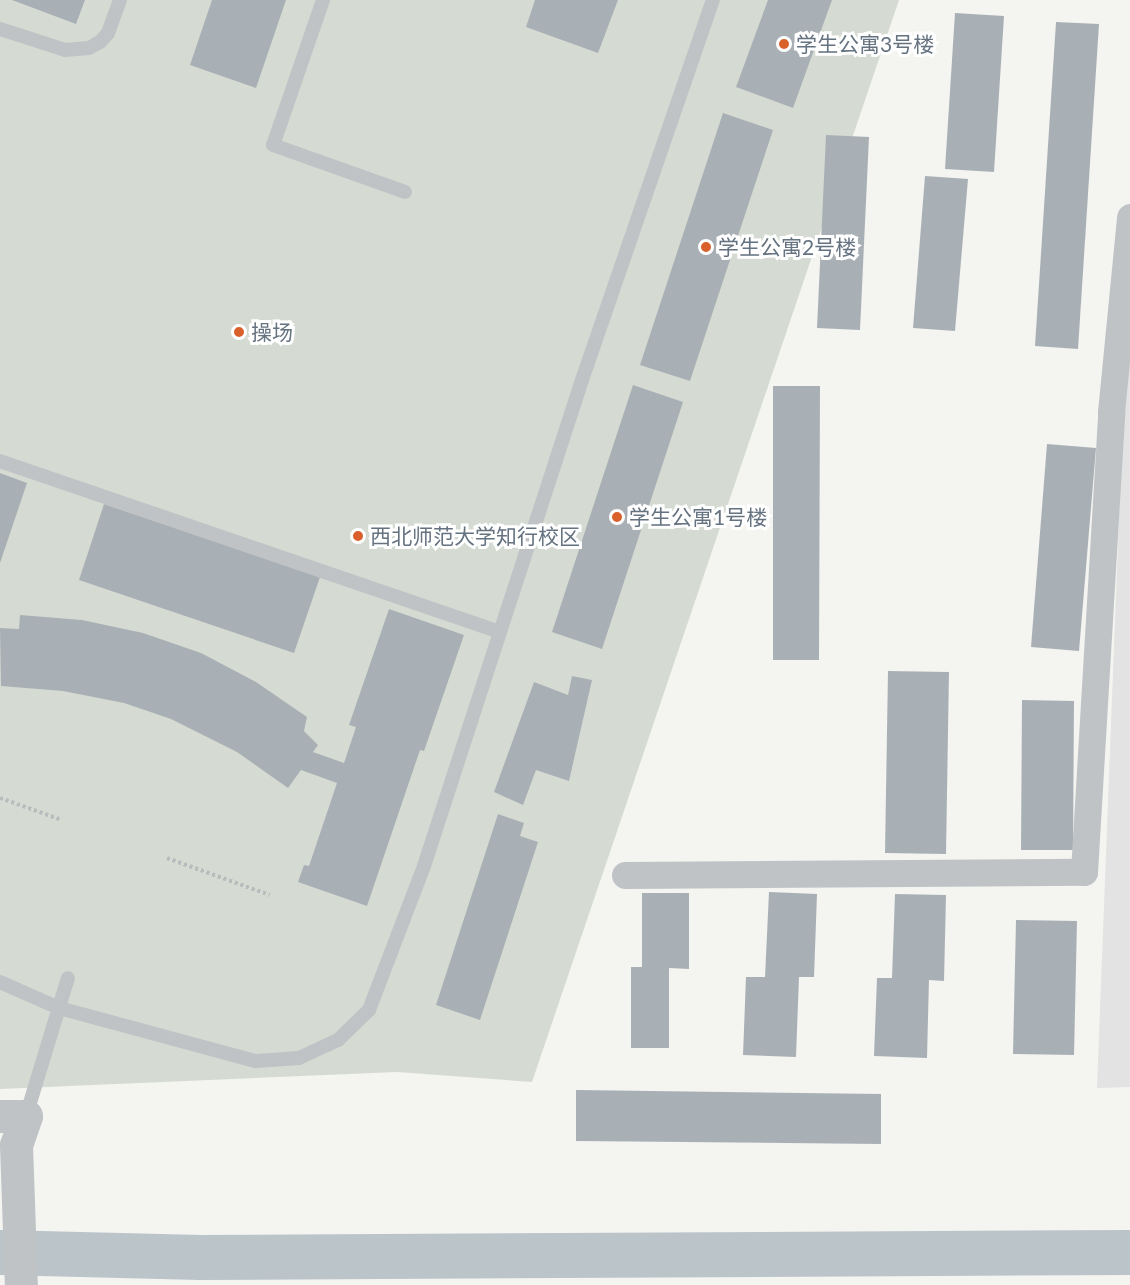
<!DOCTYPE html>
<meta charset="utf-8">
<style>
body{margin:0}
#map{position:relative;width:1130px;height:1285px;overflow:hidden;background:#f4f4f1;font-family:Lato,"Noto Sans SC",sans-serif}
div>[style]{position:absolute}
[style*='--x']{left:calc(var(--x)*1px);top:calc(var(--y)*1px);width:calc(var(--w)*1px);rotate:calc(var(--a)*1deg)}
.built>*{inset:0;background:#e2e3e2}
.green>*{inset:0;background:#d5dbd2}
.river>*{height:45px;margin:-22.5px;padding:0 22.5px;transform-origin:22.5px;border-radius:22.5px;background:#bbc4c9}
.building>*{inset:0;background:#a9b0b5}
.path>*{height:4px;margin-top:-2px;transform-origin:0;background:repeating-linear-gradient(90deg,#b9bbbd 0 3px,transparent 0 6px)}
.service>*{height:14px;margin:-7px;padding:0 7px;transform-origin:7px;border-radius:7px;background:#bfc3c6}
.minor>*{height:27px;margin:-13.5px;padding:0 13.5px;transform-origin:13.5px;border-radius:13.5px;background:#bfc3c6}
.tertiary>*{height:33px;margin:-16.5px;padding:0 16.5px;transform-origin:16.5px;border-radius:16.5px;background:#bfc3c6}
.dots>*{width:16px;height:16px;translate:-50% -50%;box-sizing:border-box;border:3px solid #fff;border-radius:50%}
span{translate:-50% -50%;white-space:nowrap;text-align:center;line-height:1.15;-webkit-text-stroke:6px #fff;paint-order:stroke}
.poi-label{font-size:21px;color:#657280}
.left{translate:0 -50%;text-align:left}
</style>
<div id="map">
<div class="built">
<i style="clip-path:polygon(1130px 233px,1130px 1087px,1097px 1088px)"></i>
</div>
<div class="green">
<i style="clip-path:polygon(0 0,899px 0,532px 1082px,397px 1072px,0 1089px)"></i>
</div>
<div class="river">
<i style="--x:0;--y:1252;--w:200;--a:1.4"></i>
<i style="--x:200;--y:1257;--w:930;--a:-0.31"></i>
</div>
<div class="building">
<i style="clip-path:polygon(12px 0,85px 0,76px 24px)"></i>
<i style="clip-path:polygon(212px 0,286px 0,256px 88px,190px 65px)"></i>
<i style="clip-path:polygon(535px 0,618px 0,598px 53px,526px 27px)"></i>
<i style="clip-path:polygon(768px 0,832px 0,793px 108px,736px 87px)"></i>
<i style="clip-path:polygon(955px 13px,1004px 16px,994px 172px,945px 169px)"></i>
<i style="clip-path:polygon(1056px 22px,1099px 24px,1078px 349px,1035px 346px)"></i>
<i style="clip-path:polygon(723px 113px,773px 130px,690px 381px,640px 365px)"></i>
<i style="clip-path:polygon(826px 135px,869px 137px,860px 330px,817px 328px)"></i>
<i style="clip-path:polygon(925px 176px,968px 179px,955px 331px,913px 328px)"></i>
<i style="clip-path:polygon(633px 385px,683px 402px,602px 649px,552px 632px)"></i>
<i style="clip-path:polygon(773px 386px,820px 386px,819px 660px,773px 660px)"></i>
<i style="clip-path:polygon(1047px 444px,1096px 448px,1079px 651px,1031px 647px)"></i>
<i style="clip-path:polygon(0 473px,27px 483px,0 563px)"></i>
<i style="clip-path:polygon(104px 504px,320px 577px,294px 653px,79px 580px)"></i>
<i style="clip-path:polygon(389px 609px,464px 635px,424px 751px,420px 750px,367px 906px,298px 882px,304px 865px,309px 866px,337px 783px,301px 770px,288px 788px,237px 752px,171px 719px,124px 703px,63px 691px,1px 686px,0 628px,19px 629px,20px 615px,82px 620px,143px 633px,201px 653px,256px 682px,307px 717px,304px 731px,318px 745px,313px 752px,344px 763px,356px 727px,349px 725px)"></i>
<i style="clip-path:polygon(888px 671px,949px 672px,946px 854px,885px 853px)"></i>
<i style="clip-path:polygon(572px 676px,592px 680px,569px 781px,536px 770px,523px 805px,494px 792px,534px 682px,568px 695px)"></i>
<i style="clip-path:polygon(1022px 700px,1074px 701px,1073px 850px,1021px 850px)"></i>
<i style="clip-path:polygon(498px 814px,524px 823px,520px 836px,538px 842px,480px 1020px,436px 1005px)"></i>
<i style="clip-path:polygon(769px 892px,817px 894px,814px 977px,799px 977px,796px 1057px,743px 1055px,746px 977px,765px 977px)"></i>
<i style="clip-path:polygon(642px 893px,689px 893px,689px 969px,669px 968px,669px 1048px,631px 1048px,631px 967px,642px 967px)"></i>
<i style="clip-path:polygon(895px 894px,946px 895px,944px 981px,929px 980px,927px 1058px,874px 1056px,877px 978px,892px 978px)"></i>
<i style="clip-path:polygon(1016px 920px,1077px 921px,1074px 1055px,1013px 1054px)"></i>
<i style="clip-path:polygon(576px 1090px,881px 1094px,881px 1144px,576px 1141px)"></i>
</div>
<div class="path">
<i style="--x:0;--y:798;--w:63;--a:19.6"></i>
<i style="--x:167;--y:858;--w:109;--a:19.8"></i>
</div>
<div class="service">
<i style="--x:323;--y:0;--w:153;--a:109"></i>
<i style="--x:273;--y:145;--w:140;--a:19.6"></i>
<i style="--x:0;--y:29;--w:68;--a:17.9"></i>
<i style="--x:65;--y:50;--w:24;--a:-5"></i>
<i style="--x:89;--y:48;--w:13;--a:-29"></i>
<i style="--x:100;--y:42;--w:12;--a:-48"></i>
<i style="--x:108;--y:33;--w:35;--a:-70"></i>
<i style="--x:0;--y:461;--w:528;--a:18.88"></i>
<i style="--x:0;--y:982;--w:64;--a:23.8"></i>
<i style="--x:59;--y:1008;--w:204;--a:15.1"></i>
<i style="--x:256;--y:1061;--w:43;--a:-4"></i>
<i style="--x:299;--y:1058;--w:43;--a:-24.8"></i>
<i style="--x:338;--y:1040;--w:43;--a:-44.1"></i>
<i style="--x:369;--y:1010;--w:154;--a:-69.1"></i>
<i style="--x:424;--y:866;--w:511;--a:-71.99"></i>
<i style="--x:582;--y:380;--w:402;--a:-71"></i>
<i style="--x:26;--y:1116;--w:144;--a:-73.1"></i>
</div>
<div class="minor">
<i style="--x:625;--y:875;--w:459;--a:-0.4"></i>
<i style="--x:1084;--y:872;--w:461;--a:-86.6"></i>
<i style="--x:1111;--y:412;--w:196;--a:-84.4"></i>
</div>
<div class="tertiary">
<i style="--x:0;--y:1116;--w:26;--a:0"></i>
<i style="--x:26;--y:1116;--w:31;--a:109"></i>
<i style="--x:16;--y:1145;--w:140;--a:88"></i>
</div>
<div class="dots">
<i style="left:784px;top:44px;background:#da602b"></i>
<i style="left:706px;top:247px;background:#da602b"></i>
<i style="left:239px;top:332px;background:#da602b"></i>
<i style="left:617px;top:517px;background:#da602b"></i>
<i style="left:358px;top:536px;background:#da602b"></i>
</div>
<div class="poi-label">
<span class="left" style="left:796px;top:44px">学生公寓3号楼</span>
<span class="left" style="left:718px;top:247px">学生公寓2号楼</span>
<span class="left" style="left:251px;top:332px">操场</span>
<span class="left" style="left:629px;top:517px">学生公寓1号楼</span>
<span class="left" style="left:370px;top:536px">西北师范大学知行校区</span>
</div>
</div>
